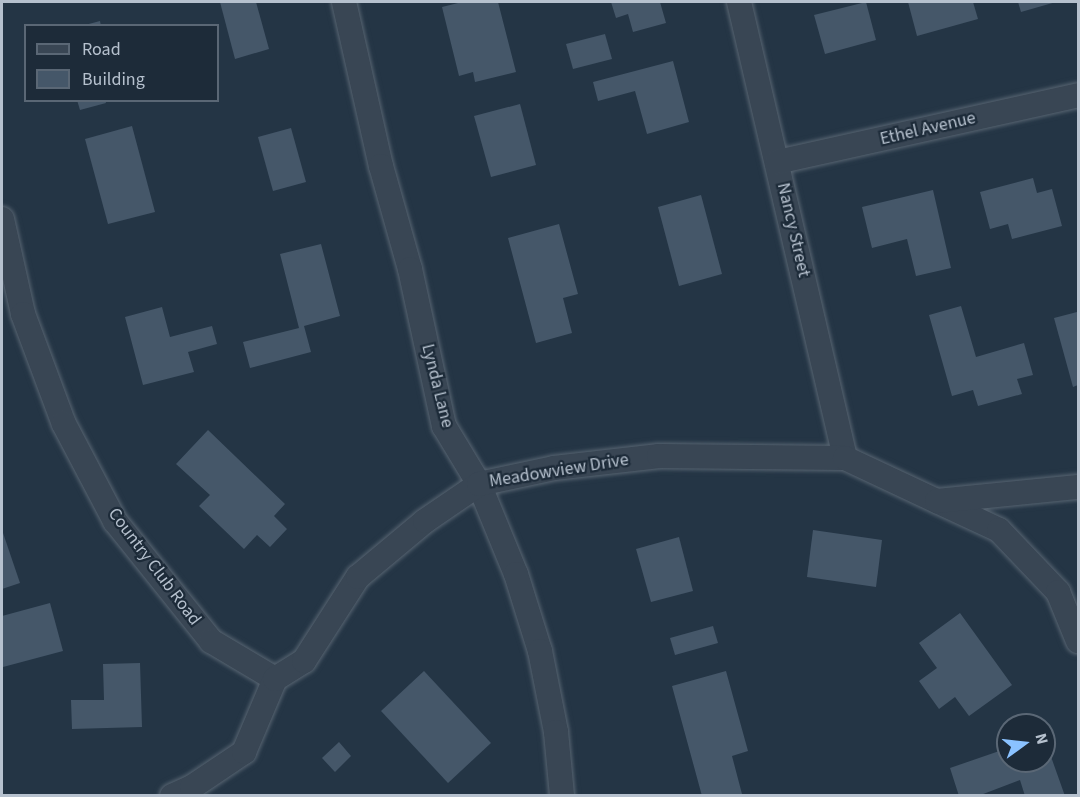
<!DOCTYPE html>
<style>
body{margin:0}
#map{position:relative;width:1080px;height:797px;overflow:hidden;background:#243545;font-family:"Source Sans 3",sans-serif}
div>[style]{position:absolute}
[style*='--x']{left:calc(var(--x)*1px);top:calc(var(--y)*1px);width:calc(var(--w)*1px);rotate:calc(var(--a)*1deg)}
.building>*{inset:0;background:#455769}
.roads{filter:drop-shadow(0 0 2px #576471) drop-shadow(0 0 2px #576471)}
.street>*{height:24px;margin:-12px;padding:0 12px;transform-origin:12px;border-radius:12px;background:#394654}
span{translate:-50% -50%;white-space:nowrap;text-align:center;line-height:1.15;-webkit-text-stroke:4.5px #1d2b39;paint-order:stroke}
.street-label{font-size:18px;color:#b6c1ce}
.frame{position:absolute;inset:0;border:3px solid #b6c1ce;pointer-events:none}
.legend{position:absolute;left:24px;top:24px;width:195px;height:78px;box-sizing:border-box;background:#1d2b39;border:2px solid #5a6775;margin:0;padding:8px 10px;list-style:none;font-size:18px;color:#b6c1ce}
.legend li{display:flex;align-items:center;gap:12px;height:30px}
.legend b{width:30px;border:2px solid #5a6775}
.north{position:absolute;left:996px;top:713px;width:60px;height:60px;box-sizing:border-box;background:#1d2b39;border:2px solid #5a6775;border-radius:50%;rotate:75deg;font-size:16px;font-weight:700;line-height:24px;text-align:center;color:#b6c1ce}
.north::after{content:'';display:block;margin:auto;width:21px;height:27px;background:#8ac2ff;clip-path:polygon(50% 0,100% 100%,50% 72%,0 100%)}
</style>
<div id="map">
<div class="building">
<i style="clip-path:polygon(220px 2px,256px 2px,269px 49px,235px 59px)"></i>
<i style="clip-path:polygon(462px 2px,498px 2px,516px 72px,475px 82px,473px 72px,459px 76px,442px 7px)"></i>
<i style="clip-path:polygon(611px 2px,660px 2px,666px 23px,633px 32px,628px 14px,616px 18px)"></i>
<i style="clip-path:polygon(866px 2px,876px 40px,825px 54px,814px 15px)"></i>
<i style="clip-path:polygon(908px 2px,973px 2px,978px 19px,917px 36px)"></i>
<i style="clip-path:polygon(1018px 2px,1056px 2px,1021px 12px)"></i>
<i style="clip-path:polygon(100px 21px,101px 26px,86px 26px,85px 25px)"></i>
<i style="clip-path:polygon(605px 34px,612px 59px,573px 69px,566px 44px)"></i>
<i style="clip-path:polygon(673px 61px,689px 122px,647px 134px,635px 91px,598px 101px,593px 82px)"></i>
<i style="clip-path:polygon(77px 100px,105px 100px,106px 103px,80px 110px)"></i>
<i style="clip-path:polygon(520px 104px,536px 165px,491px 177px,474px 116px)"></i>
<i style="clip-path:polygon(132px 126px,155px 212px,108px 224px,85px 139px)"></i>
<i style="clip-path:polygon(291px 128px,306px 182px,273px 191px,258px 137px)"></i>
<i style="clip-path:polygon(1033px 178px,1037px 193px,1052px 189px,1062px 226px,1012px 239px,1008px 224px,990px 229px,980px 192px)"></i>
<i style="clip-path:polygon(933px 190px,951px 268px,916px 276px,907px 239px,872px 248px,862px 207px)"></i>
<i style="clip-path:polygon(701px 195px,722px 274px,679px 286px,658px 207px)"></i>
<i style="clip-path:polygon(559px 224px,578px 294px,563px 298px,572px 333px,536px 343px,508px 238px)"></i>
<i style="clip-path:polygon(321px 244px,340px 316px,304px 326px,311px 352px,250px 368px,243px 342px,299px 328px,280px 254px)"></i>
<i style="clip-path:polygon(961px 306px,976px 357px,1024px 343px,1033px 375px,1017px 379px,1022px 394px,978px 406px,973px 390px,952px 396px,929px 315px)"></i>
<i style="clip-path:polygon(162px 307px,170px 337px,212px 326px,217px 344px,188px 352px,194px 372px,143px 385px,125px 317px)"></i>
<i style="clip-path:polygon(1077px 312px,1078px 385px,1073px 387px,1054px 318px)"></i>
<i style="clip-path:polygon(208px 430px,285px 504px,274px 516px,287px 529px,270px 547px,257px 535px,244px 549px,199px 506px,210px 495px,176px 464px)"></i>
<i style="clip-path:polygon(2px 530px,20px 583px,2px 589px)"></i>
<i style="clip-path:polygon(813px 530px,882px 540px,876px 587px,807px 577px)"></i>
<i style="clip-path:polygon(679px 537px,693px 591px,651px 602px,636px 549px)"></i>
<i style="clip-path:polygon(50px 603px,63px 651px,3px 667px,2px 616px)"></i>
<i style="clip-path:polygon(960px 613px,1012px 685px,969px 716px,955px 697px,939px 709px,919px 681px,937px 668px,919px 643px)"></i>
<i style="clip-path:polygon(713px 626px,718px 643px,675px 655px,670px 638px)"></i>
<i style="clip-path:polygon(140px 663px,142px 727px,72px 729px,71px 700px,104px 700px,103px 664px)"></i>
<i style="clip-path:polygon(424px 671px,491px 743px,448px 783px,381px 711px)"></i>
<i style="clip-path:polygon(726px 671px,748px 751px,732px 756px,742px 794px,702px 796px,672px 686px)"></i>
<i style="clip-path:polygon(1044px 737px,1065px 796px,1025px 796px,1020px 780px,978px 796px,959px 796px,950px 768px,1008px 748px,1008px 761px,1044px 761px)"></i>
<i style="clip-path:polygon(339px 742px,351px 756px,335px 772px,322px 758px)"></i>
</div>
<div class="roads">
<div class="street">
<i style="--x:344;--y:2;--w:168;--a:77.3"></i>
<i style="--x:381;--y:166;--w:107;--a:74.3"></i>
<i style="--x:410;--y:269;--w:161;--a:77.8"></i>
<i style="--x:444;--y:426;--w:68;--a:58.9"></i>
<i style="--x:479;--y:484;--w:97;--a:67.7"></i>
<i style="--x:516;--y:574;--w:81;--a:72.7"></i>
<i style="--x:540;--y:651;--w:83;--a:78.8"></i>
<i style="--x:556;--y:732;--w:64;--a:84.6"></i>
<i style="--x:739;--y:2;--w:468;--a:76.9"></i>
<i style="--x:777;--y:162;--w:308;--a:-12.5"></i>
<i style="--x:2;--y:219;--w:97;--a:77.5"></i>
<i style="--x:23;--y:314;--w:117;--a:69.6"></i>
<i style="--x:64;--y:424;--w:110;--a:62.3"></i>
<i style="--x:115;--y:521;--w:154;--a:51.3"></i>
<i style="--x:211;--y:641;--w:74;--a:30.7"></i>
<i style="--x:939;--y:502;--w:66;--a:25"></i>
<i style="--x:999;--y:530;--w:86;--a:46.4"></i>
<i style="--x:1058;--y:592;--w:53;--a:67.8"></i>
<i style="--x:172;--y:796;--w:22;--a:-24"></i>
<i style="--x:192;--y:787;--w:63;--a:-33.9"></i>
<i style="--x:244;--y:752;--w:79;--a:-67"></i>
<i style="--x:275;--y:679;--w:34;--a:-32"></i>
<i style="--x:304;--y:661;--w:100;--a:-57.3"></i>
<i style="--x:358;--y:577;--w:87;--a:-39.9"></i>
<i style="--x:425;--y:521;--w:65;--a:-34.4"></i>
<i style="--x:479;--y:484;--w:77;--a:-12"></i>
<i style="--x:554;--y:468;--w:106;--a:-6.5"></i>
<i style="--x:659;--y:456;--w:186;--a:0.6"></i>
<i style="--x:845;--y:458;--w:102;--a:25.1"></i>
<i style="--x:937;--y:501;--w:142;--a:-5.7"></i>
</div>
</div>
<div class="street-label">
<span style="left:928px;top:129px;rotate:-13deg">Ethel Avenue</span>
<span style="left:793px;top:230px;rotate:77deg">Nancy Street</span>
<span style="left:437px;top:386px;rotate:76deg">Lynda Lane</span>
<span style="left:559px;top:471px;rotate:-9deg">Meadowview Drive</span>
<span style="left:154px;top:567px;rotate:53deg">Country Club Road</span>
</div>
<div class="frame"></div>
<ul class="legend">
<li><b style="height:8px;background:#394654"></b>Road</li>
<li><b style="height:16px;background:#455769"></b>Building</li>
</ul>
<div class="north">N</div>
</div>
